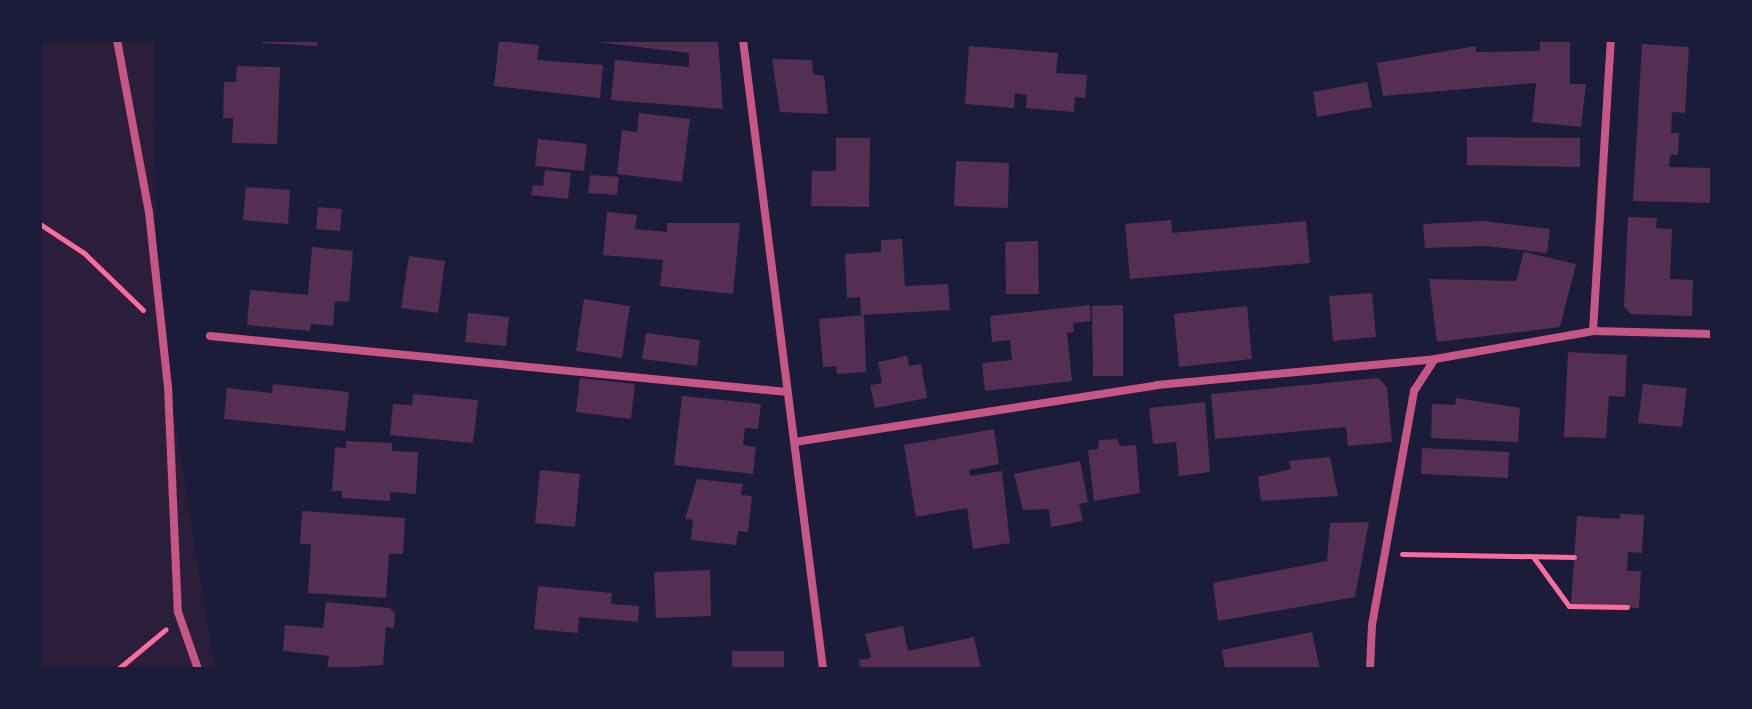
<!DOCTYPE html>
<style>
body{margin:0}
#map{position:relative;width:1752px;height:709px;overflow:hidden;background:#1b1b3a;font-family:"DM Sans",sans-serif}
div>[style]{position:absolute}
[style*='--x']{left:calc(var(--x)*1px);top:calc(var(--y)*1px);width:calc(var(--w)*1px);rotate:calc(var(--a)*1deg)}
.green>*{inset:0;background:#2a1e3b}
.building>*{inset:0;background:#542f53}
.path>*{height:5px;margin:-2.5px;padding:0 2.5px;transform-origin:2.5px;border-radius:2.5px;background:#ff6b9d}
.minor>*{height:8px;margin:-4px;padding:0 4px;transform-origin:4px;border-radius:4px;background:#c65784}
span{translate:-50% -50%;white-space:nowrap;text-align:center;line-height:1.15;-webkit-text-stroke:8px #1b1b3a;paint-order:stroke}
.frame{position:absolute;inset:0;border:42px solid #1b1b3a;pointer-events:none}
</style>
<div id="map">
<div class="green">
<i style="clip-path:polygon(40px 40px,154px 40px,157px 312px,215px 669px,40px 669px)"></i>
</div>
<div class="building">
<i style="clip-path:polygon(262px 40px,318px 40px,317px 46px,262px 43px)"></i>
<i style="clip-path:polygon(581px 40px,718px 40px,723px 109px,611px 100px,615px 60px,689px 67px,689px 53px)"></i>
<i style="clip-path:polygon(1540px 40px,1570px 40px,1570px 84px,1586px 84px,1581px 127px,1532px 122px,1536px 83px,1383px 96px,1377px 63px,1476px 46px,1476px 52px,1540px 51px)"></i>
<i style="clip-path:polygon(499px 41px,539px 45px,537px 60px,603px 65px,600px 98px,494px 86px)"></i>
<i style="clip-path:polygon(1642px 44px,1689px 47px,1685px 113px,1672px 112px,1671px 133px,1679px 133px,1678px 155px,1670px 155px,1669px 167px,1712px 168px,1712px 203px,1633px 201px)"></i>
<i style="clip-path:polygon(969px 46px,1058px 53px,1056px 73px,1087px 75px,1085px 98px,1075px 97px,1074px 112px,1026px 108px,1027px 95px,1015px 93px,1014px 108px,965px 104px)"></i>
<i style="clip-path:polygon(772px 59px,812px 60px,813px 74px,824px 76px,828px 114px,780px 112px)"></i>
<i style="clip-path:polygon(237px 66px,280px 67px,277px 144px,232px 143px,233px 118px,223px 118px,224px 82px,236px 82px)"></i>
<i style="clip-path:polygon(1367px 82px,1372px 107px,1317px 117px,1313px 92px)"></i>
<i style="clip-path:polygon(639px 113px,690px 119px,682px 182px,617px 174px,622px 130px,637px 132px)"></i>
<i style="clip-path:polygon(1467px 137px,1580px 138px,1580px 167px,1467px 165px)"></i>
<i style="clip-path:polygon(836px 138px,870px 138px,869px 207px,811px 206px,812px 171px,836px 171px)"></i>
<i style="clip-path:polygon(538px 139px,587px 144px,584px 171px,535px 166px)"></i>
<i style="clip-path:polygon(956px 161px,1009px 163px,1008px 208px,954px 206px)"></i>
<i style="clip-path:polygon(545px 170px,571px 173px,568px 199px,531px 195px,533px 185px,543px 186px)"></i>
<i style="clip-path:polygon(590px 175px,619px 177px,617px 195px,588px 193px)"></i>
<i style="clip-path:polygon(246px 187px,290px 190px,288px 224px,243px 220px)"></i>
<i style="clip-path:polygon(318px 207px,342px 209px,340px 231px,316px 229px)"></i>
<i style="clip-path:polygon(607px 212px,637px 215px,635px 229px,667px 232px,667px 223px,740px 223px,733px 294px,660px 286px,663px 260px,603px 255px)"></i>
<i style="clip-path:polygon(1628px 217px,1657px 218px,1656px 228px,1672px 229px,1670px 279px,1693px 280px,1692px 316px,1631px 314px,1624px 306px)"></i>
<i style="clip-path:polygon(1171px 220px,1172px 233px,1306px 221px,1310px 263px,1130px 279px,1125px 224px)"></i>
<i style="clip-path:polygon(1483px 221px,1550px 229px,1547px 253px,1486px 246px,1425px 248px,1423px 224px)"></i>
<i style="clip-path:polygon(902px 239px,905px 286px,948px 284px,950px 310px,861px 315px,860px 297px,847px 298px,845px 254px,881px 252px,881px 240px)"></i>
<i style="clip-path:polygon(1038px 241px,1039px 294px,1006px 294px,1005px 242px)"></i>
<i style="clip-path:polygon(312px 247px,353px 251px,349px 302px,335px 301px,333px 326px,311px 324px,310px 331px,247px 325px,250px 290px,308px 295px)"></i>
<i style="clip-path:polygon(1524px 252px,1576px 264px,1560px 327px,1437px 342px,1429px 279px,1516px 281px)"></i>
<i style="clip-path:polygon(409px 256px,445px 261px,438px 313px,401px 308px)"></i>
<i style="clip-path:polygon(1372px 293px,1376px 337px,1333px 341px,1329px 296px)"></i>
<i style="clip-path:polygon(584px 299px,630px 306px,622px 358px,576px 351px)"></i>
<i style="clip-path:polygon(1090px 305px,1091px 321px,1073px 323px,1074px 332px,1067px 333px,1072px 381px,985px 391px,982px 363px,1012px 360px,1010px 340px,992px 342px,990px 316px)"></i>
<i style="clip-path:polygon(1123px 305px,1123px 376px,1093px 376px,1092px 306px)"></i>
<i style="clip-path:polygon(1247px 306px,1252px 359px,1179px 367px,1174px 314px)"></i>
<i style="clip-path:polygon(468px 313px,509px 317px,506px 346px,465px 342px)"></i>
<i style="clip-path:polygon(864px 315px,866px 372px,837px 374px,836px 366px,823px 367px,819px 319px)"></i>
<i style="clip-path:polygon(646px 333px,700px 340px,697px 366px,642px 359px)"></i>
<i style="clip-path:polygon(1568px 352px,1627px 355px,1625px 397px,1609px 396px,1606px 438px,1564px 437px)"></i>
<i style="clip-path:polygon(907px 356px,909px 366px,921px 364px,927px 398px,875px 408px,870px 385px,882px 383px,878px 362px)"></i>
<i style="clip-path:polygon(580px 378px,635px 384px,631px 419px,576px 412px)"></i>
<i style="clip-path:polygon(1378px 378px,1387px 387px,1392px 442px,1348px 446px,1346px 427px,1215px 439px,1211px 394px)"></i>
<i style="clip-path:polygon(273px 384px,349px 392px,345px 431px,224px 419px,227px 388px,272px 393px)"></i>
<i style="clip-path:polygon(1643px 384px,1687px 388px,1682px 427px,1638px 423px)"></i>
<i style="clip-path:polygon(413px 394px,478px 400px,473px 443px,390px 435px,393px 404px,412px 405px)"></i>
<i style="clip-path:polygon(682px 396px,761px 404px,758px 429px,745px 428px,743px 445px,756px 447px,753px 474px,674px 465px)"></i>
<i style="clip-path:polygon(1456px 398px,1520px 408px,1518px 442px,1431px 438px,1432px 404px,1455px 405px)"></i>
<i style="clip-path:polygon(1205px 402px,1210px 472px,1179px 476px,1176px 442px,1153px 444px,1149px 408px)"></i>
<i style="clip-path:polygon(994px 429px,999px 464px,969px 470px,970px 476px,1002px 471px,1010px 543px,973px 549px,967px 508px,916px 517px,904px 445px)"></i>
<i style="clip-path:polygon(1117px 439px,1120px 446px,1136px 445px,1140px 493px,1094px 501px,1088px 450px,1098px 449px,1099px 440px)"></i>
<i style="clip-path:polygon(346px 441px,392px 443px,392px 451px,418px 452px,416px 494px,390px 492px,390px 501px,342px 498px,342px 491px,332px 491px,335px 447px,346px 448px)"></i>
<i style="clip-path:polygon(1422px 448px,1509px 452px,1508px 478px,1421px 474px)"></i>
<i style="clip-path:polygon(1330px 457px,1338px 496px,1261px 501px,1258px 477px,1291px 469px,1289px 461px)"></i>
<i style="clip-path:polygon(1080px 461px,1088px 502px,1079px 504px,1083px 521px,1051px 527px,1049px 509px,1023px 510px,1014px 474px)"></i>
<i style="clip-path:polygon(540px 470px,580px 474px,575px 527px,535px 523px)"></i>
<i style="clip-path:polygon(697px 479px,743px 484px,741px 495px,752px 496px,748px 532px,738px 531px,736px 545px,691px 540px,693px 520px,685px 519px)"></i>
<i style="clip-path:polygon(302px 511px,405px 518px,403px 554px,389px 554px,386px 598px,308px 593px,311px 544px,300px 544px)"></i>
<i style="clip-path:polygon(1620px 514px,1644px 515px,1642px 553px,1628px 552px,1627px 571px,1641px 571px,1639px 608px,1571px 604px,1577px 516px,1620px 519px)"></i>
<i style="clip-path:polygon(1369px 522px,1355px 597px,1218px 621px,1213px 583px,1327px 561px,1330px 523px)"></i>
<i style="clip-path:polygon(710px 570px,711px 616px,656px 618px,654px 572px)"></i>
<i style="clip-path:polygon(538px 586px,612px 593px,611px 604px,639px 606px,638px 622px,579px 617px,578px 633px,534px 629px)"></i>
<i style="clip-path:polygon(326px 602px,390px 608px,395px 614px,394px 628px,386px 627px,383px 665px,327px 669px,329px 656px,283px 651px,285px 625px,323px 628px)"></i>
<i style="clip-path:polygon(903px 626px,908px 651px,974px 637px,981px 669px,861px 669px,859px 660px,871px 658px,865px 634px)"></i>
<i style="clip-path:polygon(1312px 632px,1320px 669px,1225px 669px,1222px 650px)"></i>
<i style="clip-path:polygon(732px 651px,784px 651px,784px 669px,732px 669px)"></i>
</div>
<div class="path">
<i style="--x:40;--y:224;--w:53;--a:33.4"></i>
<i style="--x:84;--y:253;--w:82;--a:44"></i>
<i style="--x:1402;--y:554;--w:172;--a:1"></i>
<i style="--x:1534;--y:558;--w:59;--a:53.9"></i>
<i style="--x:1569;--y:606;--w:58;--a:1"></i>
<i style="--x:118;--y:669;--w:62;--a:-39.8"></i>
</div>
<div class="minor">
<i style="--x:117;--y:40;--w:175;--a:79.5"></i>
<i style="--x:149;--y:212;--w:175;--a:83.8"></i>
<i style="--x:168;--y:386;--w:226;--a:87.5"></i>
<i style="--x:178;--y:612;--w:60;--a:70.7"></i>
<i style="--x:743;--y:40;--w:634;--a:82.75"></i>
<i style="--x:1593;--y:331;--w:292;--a:-86.5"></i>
<i style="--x:210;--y:336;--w:580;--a:5.54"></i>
<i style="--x:795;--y:442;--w:366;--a:-8.9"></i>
<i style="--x:1157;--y:385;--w:279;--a:-5.3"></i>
<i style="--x:1435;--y:359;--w:160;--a:-10"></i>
<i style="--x:1593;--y:331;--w:119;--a:1.4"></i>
<i style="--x:1370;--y:669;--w:44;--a:-87.4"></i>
<i style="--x:1372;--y:625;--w:238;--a:-79.8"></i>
<i style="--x:1414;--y:391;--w:38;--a:-57"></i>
</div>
<div class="frame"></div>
</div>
